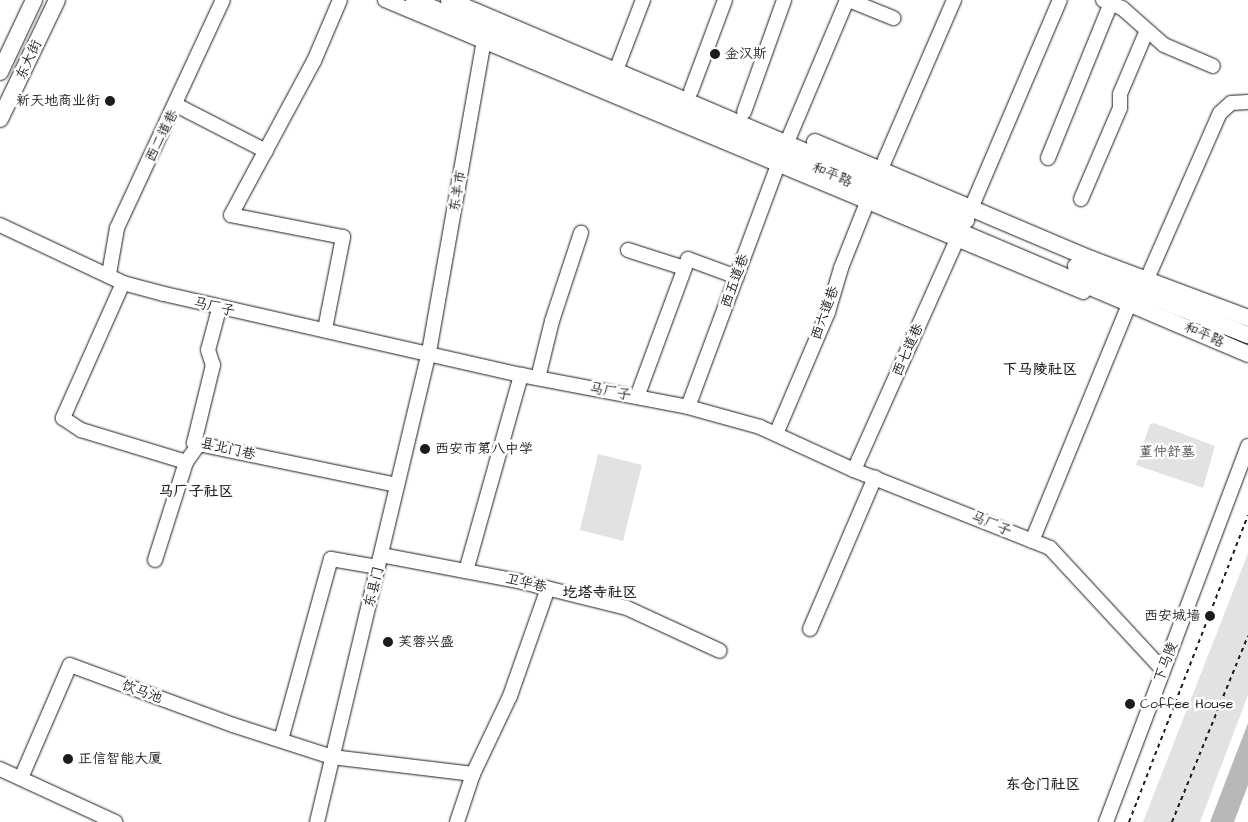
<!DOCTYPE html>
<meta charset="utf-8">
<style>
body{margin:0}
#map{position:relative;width:1248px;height:822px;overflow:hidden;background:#fff;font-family:"Architects Daughter","LXGW WenKai TC",sans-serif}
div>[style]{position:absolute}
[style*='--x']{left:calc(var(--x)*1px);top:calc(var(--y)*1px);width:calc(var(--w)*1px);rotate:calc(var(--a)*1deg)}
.green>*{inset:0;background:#e2e2e2}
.water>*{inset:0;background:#b8b8b8}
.path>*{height:2px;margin-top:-1px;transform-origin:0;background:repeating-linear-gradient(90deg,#1c1c1c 0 4px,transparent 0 8px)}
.roads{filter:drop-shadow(0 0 1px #1c1c1c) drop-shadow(0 0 1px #1c1c1c)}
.minor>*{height:14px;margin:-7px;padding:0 7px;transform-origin:7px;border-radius:7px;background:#fff}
.major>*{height:16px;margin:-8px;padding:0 8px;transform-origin:8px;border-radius:8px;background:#fff}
.dots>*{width:14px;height:14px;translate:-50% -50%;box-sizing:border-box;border:2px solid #fff;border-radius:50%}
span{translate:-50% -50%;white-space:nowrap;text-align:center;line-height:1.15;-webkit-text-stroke:5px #fff;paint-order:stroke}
.poi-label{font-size:14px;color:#1c1c1c}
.left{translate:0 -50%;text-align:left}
.right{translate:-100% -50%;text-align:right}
.street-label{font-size:14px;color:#1c1c1c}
.park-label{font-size:14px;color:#575757}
.neighbourhood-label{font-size:15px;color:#1c1c1c;font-weight:700}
</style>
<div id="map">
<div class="green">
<i style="clip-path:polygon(1154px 423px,1215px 446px,1203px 488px,1136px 465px,1150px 424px)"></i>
<i style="clip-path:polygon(598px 454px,642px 465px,623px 541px,580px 530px)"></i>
<i style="clip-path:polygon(1248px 553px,1248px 695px,1200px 822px,1143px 822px)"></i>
</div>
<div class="water">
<i style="clip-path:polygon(1248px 723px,1248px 785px,1234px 822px,1210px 822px)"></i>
</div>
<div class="path">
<i style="--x:1129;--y:822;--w:329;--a:-68.8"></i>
<i style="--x:1172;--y:822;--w:201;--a:-67.8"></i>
</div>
<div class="roads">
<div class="minor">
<i style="--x:385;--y:0;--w:757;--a:22.7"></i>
<i style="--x:849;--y:0;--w:48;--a:22.2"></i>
<i style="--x:1103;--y:0;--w:21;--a:23"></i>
<i style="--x:1122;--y:8;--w:56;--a:41.4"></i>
<i style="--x:1164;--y:45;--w:53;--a:23.2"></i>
<i style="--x:612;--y:81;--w:87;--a:-69.1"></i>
<i style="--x:691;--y:91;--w:97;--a:-69.5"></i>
<i style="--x:176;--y:105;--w:101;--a:27.1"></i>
<i style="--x:744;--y:112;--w:119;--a:-70.3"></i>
<i style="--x:1048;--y:158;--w:167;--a:-67.9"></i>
<i style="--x:877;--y:178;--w:194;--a:-66.6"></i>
<i style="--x:1081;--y:199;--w:99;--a:-66.8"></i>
<i style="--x:1120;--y:108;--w:14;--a:-90"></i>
<i style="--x:1120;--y:94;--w:69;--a:-67.1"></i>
<i style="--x:0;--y:225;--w:136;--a:25.2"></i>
<i style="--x:123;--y:283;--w:42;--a:15"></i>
<i style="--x:164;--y:294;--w:366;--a:12.8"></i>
<i style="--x:521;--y:375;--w:170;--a:10.8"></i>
<i style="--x:688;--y:407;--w:75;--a:15.5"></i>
<i style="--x:760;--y:427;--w:103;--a:24.6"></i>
<i style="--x:854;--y:470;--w:211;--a:21.7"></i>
<i style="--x:1050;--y:548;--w:166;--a:47.2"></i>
<i style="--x:628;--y:250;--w:59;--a:17.8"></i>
<i style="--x:109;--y:274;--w:47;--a:-80.1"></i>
<i style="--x:117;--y:228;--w:251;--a:-65.1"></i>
<i style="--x:1147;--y:279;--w:181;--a:-66.3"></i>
<i style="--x:1220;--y:113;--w:15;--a:-42"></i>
<i style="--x:1231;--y:103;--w:17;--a:-3"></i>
<i style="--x:123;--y:283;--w:148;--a:114"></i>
<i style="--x:63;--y:418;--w:22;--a:34"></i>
<i style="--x:81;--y:430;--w:110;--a:16.9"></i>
<i style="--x:186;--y:462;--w:22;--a:-54"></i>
<i style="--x:219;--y:309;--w:42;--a:105"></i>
<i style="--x:208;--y:350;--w:16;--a:72"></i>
<i style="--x:213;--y:365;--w:80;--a:103.7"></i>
<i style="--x:194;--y:443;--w:207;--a:11.7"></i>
<i style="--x:325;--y:329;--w:94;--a:-78.9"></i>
<i style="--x:343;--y:237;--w:114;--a:-168.9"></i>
<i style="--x:231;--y:215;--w:175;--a:-61.7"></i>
<i style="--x:314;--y:61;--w:66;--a:-66.9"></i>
<i style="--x:538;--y:378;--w:59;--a:-76.2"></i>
<i style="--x:552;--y:321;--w:93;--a:-71.8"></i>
<i style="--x:637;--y:397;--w:147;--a:-69.7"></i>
<i style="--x:688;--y:259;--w:52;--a:20.2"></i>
<i style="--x:688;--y:407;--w:270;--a:-69.6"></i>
<i style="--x:782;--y:154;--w:167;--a:-67.1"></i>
<i style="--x:776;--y:434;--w:133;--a:-66.9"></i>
<i style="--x:828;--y:312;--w:46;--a:-73.5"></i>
<i style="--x:841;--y:268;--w:79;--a:-68.3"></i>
<i style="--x:854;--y:470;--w:274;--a:-65.9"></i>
<i style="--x:966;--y:220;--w:239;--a:-66.9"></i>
<i style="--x:1032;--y:541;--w:258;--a:-67.7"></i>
<i style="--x:381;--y:555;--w:144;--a:10.8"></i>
<i style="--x:522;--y:582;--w:108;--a:13.9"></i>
<i style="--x:627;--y:608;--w:102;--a:24.8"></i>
<i style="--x:155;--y:560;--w:103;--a:-72.4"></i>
<i style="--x:466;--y:571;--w:204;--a:-74.3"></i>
<i style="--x:810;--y:629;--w:165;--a:-66.8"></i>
<i style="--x:281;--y:740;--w:188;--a:-74.6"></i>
<i style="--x:331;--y:559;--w:48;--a:9.7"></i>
<i style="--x:0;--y:769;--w:127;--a:24.7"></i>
<i style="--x:21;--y:778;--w:123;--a:-66.6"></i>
<i style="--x:70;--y:665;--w:174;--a:20.2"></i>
<i style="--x:233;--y:725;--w:104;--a:17.9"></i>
<i style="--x:332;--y:757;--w:142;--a:6.9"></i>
<i style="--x:317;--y:822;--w:483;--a:-76.6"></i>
<i style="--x:429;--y:352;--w:324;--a:-80"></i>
<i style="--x:457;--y:822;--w:51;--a:-71.6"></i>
<i style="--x:473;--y:774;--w:86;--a:-64.6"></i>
<i style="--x:510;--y:696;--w:114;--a:-70.6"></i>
<i style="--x:1106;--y:822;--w:402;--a:-69.3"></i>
</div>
<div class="major">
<i style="--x:414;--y:0;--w:906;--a:23"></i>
<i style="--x:449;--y:0;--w:562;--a:23.05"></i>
<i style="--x:0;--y:72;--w:80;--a:-64.7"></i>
<i style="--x:0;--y:119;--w:132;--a:-64.4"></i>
<i style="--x:815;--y:142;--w:300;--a:23"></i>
<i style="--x:1091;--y:259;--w:168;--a:20.6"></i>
<i style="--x:1076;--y:266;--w:185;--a:21.9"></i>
</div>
</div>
<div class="dots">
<i style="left:715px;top:54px;background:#1c1c1c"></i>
<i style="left:110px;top:101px;background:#1c1c1c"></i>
<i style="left:425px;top:449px;background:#1c1c1c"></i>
<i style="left:1210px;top:616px;background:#1c1c1c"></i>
<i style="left:388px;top:642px;background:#1c1c1c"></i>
<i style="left:1130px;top:704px;background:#1c1c1c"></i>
<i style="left:68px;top:759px;background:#1c1c1c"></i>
</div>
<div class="poi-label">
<span class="left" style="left:725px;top:54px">金汉斯</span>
<span class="right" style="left:100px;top:101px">新天地商业街</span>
<span class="left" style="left:435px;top:449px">西安市第八中学</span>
<span class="right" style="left:1200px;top:616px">西安城墙</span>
<span class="left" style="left:398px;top:642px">芙蓉兴盛</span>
<span class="left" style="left:1140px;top:704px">Coffee House</span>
<span class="left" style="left:78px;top:759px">正信智能大厦</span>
</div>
<div class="street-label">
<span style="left:29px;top:60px;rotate:-65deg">东大街</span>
<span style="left:162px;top:136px;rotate:-64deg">西二道巷</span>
<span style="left:832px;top:175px;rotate:23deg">和平路</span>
<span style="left:458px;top:191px;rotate:-80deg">东羊市</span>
<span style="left:735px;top:281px;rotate:-70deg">西五道巷</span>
<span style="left:214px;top:307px;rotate:13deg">马厂子</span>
<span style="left:825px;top:313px;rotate:-70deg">西六道巷</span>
<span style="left:1204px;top:335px;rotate:24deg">和平路</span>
<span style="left:908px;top:350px;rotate:-66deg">西七道巷</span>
<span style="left:610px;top:392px;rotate:11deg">马厂子</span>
<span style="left:228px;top:449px;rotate:13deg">县北门巷</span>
<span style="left:991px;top:524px;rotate:23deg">马厂子</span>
<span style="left:526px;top:583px;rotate:13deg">卫华巷</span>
<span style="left:374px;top:587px;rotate:-76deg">东县门</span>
<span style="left:1166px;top:662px;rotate:-69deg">下马陵</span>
<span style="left:142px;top:692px;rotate:20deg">饮马池</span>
</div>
<div class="park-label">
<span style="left:1167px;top:452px">董仲舒墓</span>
</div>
<div class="neighbourhood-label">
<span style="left:1040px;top:370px">下马陵社区</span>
<span style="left:196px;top:492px">马厂子社区</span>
<span style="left:600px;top:593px">圪塔寺社区</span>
<span style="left:1043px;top:785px">东仓门社区</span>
</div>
</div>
